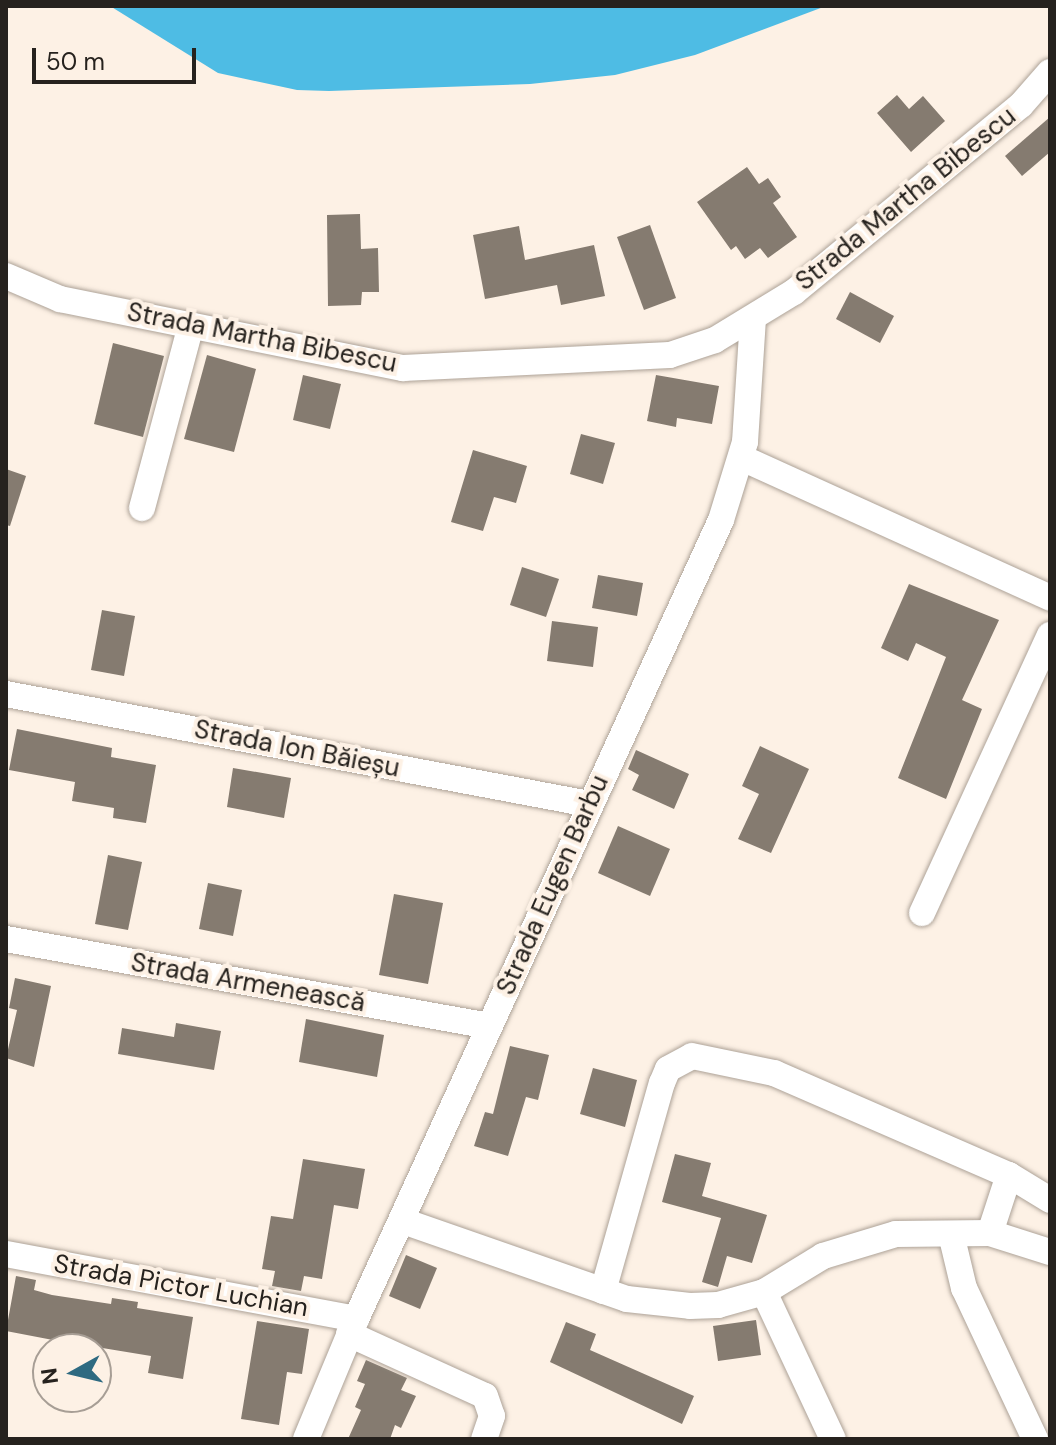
<!DOCTYPE html>
<meta charset="utf-8">
<style>
body{margin:0}
#map{position:relative;width:1056px;height:1445px;overflow:hidden;background:#fdf1e5;font-family:"DM Sans",sans-serif}
div>[style]{position:absolute}
[style*='--x']{left:calc(var(--x)*1px);top:calc(var(--y)*1px);width:calc(var(--w)*1px);rotate:calc(var(--a)*1deg)}
.water>*{inset:0;background:#4ebce4}
.building>*{inset:0;background:#857b70}
.roads{filter:drop-shadow(0 0 2px #ada297) drop-shadow(0 0 2px #ada297)}
.minor>*{height:26px;margin:-13px;padding:0 13px;transform-origin:13px;border-radius:13px;background:#fff}
span{translate:-50% -50%;white-space:nowrap;text-align:center;line-height:1.15;-webkit-text-stroke:8px #fdf1e5;paint-order:stroke}
.street-label{font-size:26px;color:#26221e}
.frame{position:absolute;inset:0;border:8px solid #26221e;pointer-events:none}
.north{position:absolute;left:32px;top:1333px;width:80px;height:80px;box-sizing:border-box;background:#fdf1e5;border:2px solid #a79e95;border-radius:50%;rotate:262deg;font-size:22px;font-weight:700;line-height:32px;text-align:center;color:#26221e}
.north::after{content:'';display:block;margin:auto;width:28px;height:36px;background:#2e6a81;clip-path:polygon(50% 0,100% 100%,50% 72%,0 100%)}
.scale{position:absolute;left:32px;top:48px;width:164px;height:36px;box-sizing:border-box;border:4px solid #26221e;border-top:0;padding-left:10px;font-size:24px;line-height:28px;white-space:nowrap;color:#26221e;-webkit-text-stroke:6px #fdf1e5;paint-order:stroke}
</style>
<div id="map">
<div class="water">
<i style="clip-path:polygon(110px 6px,826px 6px,695px 55px,615px 75px,530px 84px,329px 91px,297px 90px,218px 73px)"></i>
</div>
<div class="building">
<i style="clip-path:polygon(897px 95px,909px 109px,923px 96px,945px 121px,911px 152px,877px 113px)"></i>
<i style="clip-path:polygon(1050px 117px,1050px 152px,1022px 176px,1005px 156px)"></i>
<i style="clip-path:polygon(747px 167px,759px 184px,768px 178px,781px 197px,773px 203px,797px 237px,768px 258px,760px 248px,745px 259px,736px 246px,731px 250px,697px 202px)"></i>
<i style="clip-path:polygon(360px 214px,361px 249px,378px 248px,379px 292px,362px 292px,361px 305px,328px 306px,327px 215px)"></i>
<i style="clip-path:polygon(650px 225px,676px 298px,644px 310px,617px 237px)"></i>
<i style="clip-path:polygon(519px 226px,525px 260px,594px 245px,605px 296px,561px 305px,557px 285px,485px 299px,473px 235px)"></i>
<i style="clip-path:polygon(850px 292px,894px 316px,880px 343px,836px 319px)"></i>
<i style="clip-path:polygon(113px 343px,164px 356px,143px 437px,94px 424px)"></i>
<i style="clip-path:polygon(207px 355px,256px 369px,234px 452px,184px 439px)"></i>
<i style="clip-path:polygon(303px 375px,341px 384px,330px 429px,293px 420px)"></i>
<i style="clip-path:polygon(656px 375px,719px 386px,712px 424px,677px 418px,676px 427px,647px 421px)"></i>
<i style="clip-path:polygon(581px 434px,615px 443px,603px 484px,570px 474px)"></i>
<i style="clip-path:polygon(473px 450px,527px 466px,516px 503px,494px 497px,483px 531px,451px 522px)"></i>
<i style="clip-path:polygon(6px 469px,26px 476px,10px 526px,6px 525px)"></i>
<i style="clip-path:polygon(522px 567px,559px 579px,546px 617px,510px 605px)"></i>
<i style="clip-path:polygon(598px 575px,643px 583px,637px 616px,592px 608px)"></i>
<i style="clip-path:polygon(909px 584px,999px 620px,962px 700px,982px 709px,946px 799px,898px 778px,946px 657px,916px 643px,908px 661px,881px 648px)"></i>
<i style="clip-path:polygon(102px 610px,135px 616px,124px 676px,91px 670px)"></i>
<i style="clip-path:polygon(552px 621px,598px 627px,593px 667px,547px 661px)"></i>
<i style="clip-path:polygon(17px 729px,112px 748px,111px 757px,156px 765px,146px 823px,113px 818px,114px 808px,72px 801px,75px 782px,9px 770px)"></i>
<i style="clip-path:polygon(760px 746px,809px 769px,771px 853px,738px 839px,759px 794px,742px 786px)"></i>
<i style="clip-path:polygon(636px 750px,689px 774px,674px 809px,632px 790px,639px 775px,628px 769px)"></i>
<i style="clip-path:polygon(233px 768px,291px 778px,284px 818px,227px 807px)"></i>
<i style="clip-path:polygon(618px 826px,670px 849px,650px 896px,598px 873px)"></i>
<i style="clip-path:polygon(108px 855px,142px 862px,128px 930px,95px 924px)"></i>
<i style="clip-path:polygon(208px 883px,242px 890px,233px 936px,199px 929px)"></i>
<i style="clip-path:polygon(394px 894px,443px 903px,428px 984px,379px 975px)"></i>
<i style="clip-path:polygon(15px 978px,51px 986px,34px 1067px,6px 1058px,17px 1010px,9px 1008px)"></i>
<i style="clip-path:polygon(306px 1019px,384px 1035px,377px 1077px,299px 1062px)"></i>
<i style="clip-path:polygon(176px 1023px,221px 1031px,214px 1070px,118px 1054px,122px 1028px,174px 1037px)"></i>
<i style="clip-path:polygon(510px 1046px,549px 1055px,538px 1100px,526px 1097px,508px 1156px,474px 1146px,485px 1112px,493px 1114px)"></i>
<i style="clip-path:polygon(593px 1068px,637px 1080px,625px 1127px,580px 1114px)"></i>
<i style="clip-path:polygon(675px 1154px,711px 1163px,702px 1196px,767px 1215px,752px 1263px,727px 1256px,718px 1287px,702px 1282px,721px 1218px,662px 1202px)"></i>
<i style="clip-path:polygon(303px 1159px,365px 1169px,358px 1209px,334px 1205px,322px 1279px,304px 1276px,301px 1291px,272px 1286px,275px 1271px,262px 1269px,271px 1216px,293px 1219px)"></i>
<i style="clip-path:polygon(406px 1255px,437px 1268px,420px 1309px,389px 1296px)"></i>
<i style="clip-path:polygon(16px 1276px,36px 1280px,34px 1290px,52px 1295px,111px 1304px,112px 1298px,138px 1302px,137px 1308px,193px 1317px,183px 1379px,148px 1373px,151px 1356px,72px 1343px,71px 1349px,52px 1349px,53px 1340px,6px 1331px)"></i>
<i style="clip-path:polygon(756px 1320px,761px 1355px,718px 1361px,713px 1326px)"></i>
<i style="clip-path:polygon(257px 1321px,309px 1329px,302px 1374px,287px 1372px,279px 1425px,241px 1419px)"></i>
<i style="clip-path:polygon(566px 1322px,596px 1334px,590px 1350px,694px 1396px,682px 1424px,550px 1362px)"></i>
<i style="clip-path:polygon(366px 1360px,407px 1378px,401px 1390px,416px 1396px,401px 1428px,395px 1425px,390px 1439px,348px 1439px,361px 1410px,355px 1407px,365px 1384px,357px 1381px)"></i>
</div>
<div class="roads">
<div class="minor">
<i style="--x:6;--y:276;--w:59;--a:23.1"></i>
<i style="--x:60;--y:299;--w:350;--a:11.4"></i>
<i style="--x:403;--y:368;--w:267;--a:-2.8"></i>
<i style="--x:670;--y:355;--w:47;--a:-18.4"></i>
<i style="--x:715;--y:340;--w:92;--a:-31.3"></i>
<i style="--x:794;--y:292;--w:294;--a:-39.5"></i>
<i style="--x:1021;--y:105;--w:44;--a:-48.7"></i>
<i style="--x:742;--y:458;--w:338;--a:24.4"></i>
<i style="--x:142;--y:508;--w:189;--a:-75"></i>
<i style="--x:6;--y:694;--w:593;--a:10.68"></i>
<i style="--x:922;--y:913;--w:306;--a:-65.3"></i>
<i style="--x:6;--y:939;--w:491;--a:10.2"></i>
<i style="--x:403;--y:1221;--w:237;--a:19.2"></i>
<i style="--x:627;--y:1299;--w:63;--a:6.3"></i>
<i style="--x:690;--y:1306;--w:28;--a:-2"></i>
<i style="--x:718;--y:1305;--w:48;--a:-15.8"></i>
<i style="--x:764;--y:1292;--w:69;--a:-31.4"></i>
<i style="--x:823;--y:1256;--w:76;--a:-16.8"></i>
<i style="--x:896;--y:1234;--w:94;--a:-0.6"></i>
<i style="--x:990;--y:1233;--w:63;--a:17.6"></i>
<i style="--x:990;--y:1233;--w:61;--a:-71.9"></i>
<i style="--x:951;--y:1234;--w:56;--a:76.5"></i>
<i style="--x:964;--y:1288;--w:167;--a:64.8"></i>
<i style="--x:6;--y:1254;--w:356;--a:10.5"></i>
<i style="--x:603;--y:1291;--w:216;--a:-74.2"></i>
<i style="--x:662;--y:1083;--w:15;--a:-67"></i>
<i style="--x:668;--y:1069;--w:27;--a:-28"></i>
<i style="--x:692;--y:1056;--w:84;--a:11.7"></i>
<i style="--x:774;--y:1073;--w:256;--a:23.5"></i>
<i style="--x:1009;--y:1175;--w:48;--a:31.4"></i>
<i style="--x:764;--y:1292;--w:162;--a:64.9"></i>
<i style="--x:349;--y:1334;--w:149;--a:24.5"></i>
<i style="--x:485;--y:1396;--w:21;--a:71"></i>
<i style="--x:492;--y:1416;--w:24;--a:109"></i>
<i style="--x:306;--y:1439;--w:130;--a:-67.4"></i>
<i style="--x:356;--y:1319;--w:878;--a:-65.45"></i>
<i style="--x:721;--y:520;--w:82;--a:-72.9"></i>
<i style="--x:745;--y:442;--w:124;--a:-86.3"></i>
</div>
</div>
<div class="street-label">
<span style="left:906px;top:199px;rotate:-39deg">Strada Martha Bibescu</span>
<span style="left:262px;top:338px;rotate:11deg">Strada Martha Bibescu</span>
<span style="left:297px;top:749px;rotate:11deg">Strada Ion Băieșu</span>
<span style="left:553px;top:885px;rotate:-66deg">Strada Eugen Barbu</span>
<span style="left:248px;top:983px;rotate:10deg">Strada Armenească</span>
<span style="left:181px;top:1286px;rotate:10deg">Strada Pictor Luchian</span>
</div>
<div class="frame"></div>
<div class="north">N</div>
<div class="scale">50 m</div>
</div>
